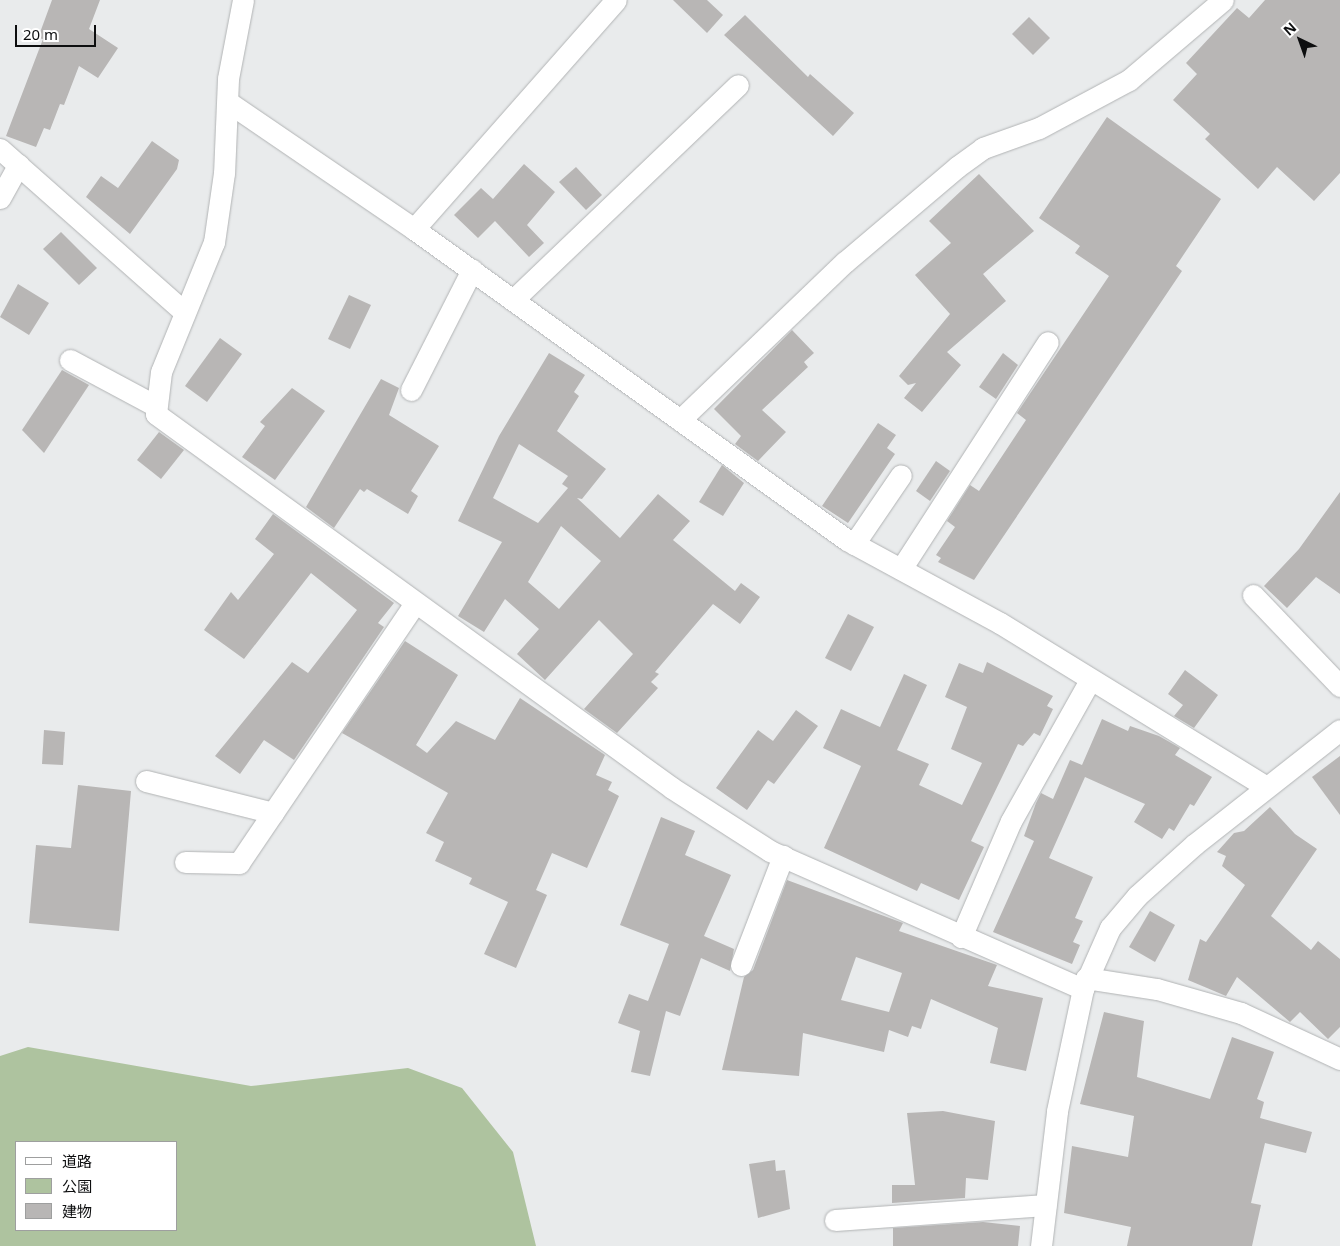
<!DOCTYPE html>
<meta charset="utf-8">
<style>
body{margin:0}
#map{position:relative;width:1340px;height:1246px;overflow:hidden;background:#e9ebec;font-family:"Noto Sans","Noto Sans JP",sans-serif}
div>[style]{position:absolute}
[style*='--x']{left:calc(var(--x)*1px);top:calc(var(--y)*1px);width:calc(var(--w)*1px);rotate:calc(var(--a)*1deg)}
.green>*{inset:0;background:#aec39f}
.building>*{inset:0;background:#b8b6b5}
.roads{filter:drop-shadow(0 0 1px #b1b3b4) drop-shadow(0 0 1px #b1b3b4)}
.street>*{height:21px;margin:-10.5px;padding:0 10.5px;transform-origin:10.5px;border-radius:10.5px;background:#fff}
span{translate:-50% -50%;white-space:nowrap;text-align:center;line-height:1.15;-webkit-text-stroke:4px #fff;paint-order:stroke}
.legend{position:absolute;left:15px;top:1141px;width:162px;height:90px;box-sizing:border-box;background:#fff;border:1px solid #9e9f9f;margin:0;padding:6px 9px;list-style:none;font-size:15px;color:#0d0e0f}
.legend li{display:flex;align-items:center;gap:10px;height:25px}
.legend b{width:25px;border:1px solid #9e9f9f}
.north{position:absolute;left:1275px;top:15px;width:50px;height:50px;-webkit-text-stroke:4px #fff;paint-order:stroke;rotate:318deg;font-size:14px;font-weight:700;line-height:20px;text-align:center;color:#0d0e0f}
.north::after{content:'';display:block;margin:auto;width:18px;height:22px;background:#0d0e0f;clip-path:polygon(50% 0,100% 100%,50% 72%,0 100%)}
.scale{position:absolute;left:15px;top:25px;width:81px;height:22px;box-sizing:border-box;border:2px solid #0d0e0f;border-top:0;padding-left:6px;font-size:15px;line-height:18px;white-space:nowrap;color:#0d0e0f;-webkit-text-stroke:4px #fff;paint-order:stroke}
</style>
<div id="map">
<div class="green">
<i style="clip-path:polygon(evenodd,28px 1047px,251px 1086px,408px 1068px,462px 1088px,513px 1152px,536px 1246px,0 1246px,0 1056px,28px 1047px,16px 1142px,176px 1142px,176px 1230px,16px 1230px,16px 1142px)"></i>
</div>
<div class="building">
<i style="clip-path:polygon(52px 0,100px 0,89px 29px,118px 48px,98px 78px,79px 66px,64px 105px,60px 104px,50px 130px,44px 128px,36px 147px,6px 136px,43px 39px,38px 38px)"></i>
<i style="clip-path:polygon(673px 0,707px 0,723px 15px,707px 33px)"></i>
<i style="clip-path:polygon(1265px 0,1340px 0,1340px 173px,1314px 201px,1277px 167px,1258px 189px,1205px 139px,1210px 134px,1173px 100px,1197px 74px,1186px 63px,1237px 8px,1249px 18px)"></i>
<i style="clip-path:polygon(745px 15px,808px 77px,810px 74px,854px 113px,833px 136px,724px 35px)"></i>
<i style="clip-path:polygon(1029px 17px,1050px 38px,1033px 55px,1012px 34px)"></i>
<i style="clip-path:polygon(1107px 117px,1221px 199px,1176px 266px,1182px 271px,974px 580px,938px 562px,941px 558px,936px 555px,955px 527px,947px 521px,970px 485px,979px 491px,1026px 420px,1017px 413px,1109px 276px,1075px 253px,1080px 246px,1039px 218px)"></i>
<i style="clip-path:polygon(152px 141px,179px 160px,177px 169px,130px 234px,86px 197px,101px 176px,118px 188px)"></i>
<i style="clip-path:polygon(524px 164px,555px 192px,527px 225px,544px 243px,529px 257px,495px 221px,478px 238px,454px 215px,481px 188px,493px 199px)"></i>
<i style="clip-path:polygon(576px 167px,602px 195px,586px 210px,559px 182px)"></i>
<i style="clip-path:polygon(979px 174px,1034px 231px,983px 274px,1006px 301px,947px 352px,961px 365px,922px 412px,904px 398px,916px 383px,908px 385px,899px 376px,950px 314px,915px 275px,951px 243px,929px 221px)"></i>
<i style="clip-path:polygon(61px 232px,97px 268px,79px 285px,43px 249px)"></i>
<i style="clip-path:polygon(18px 284px,49px 303px,29px 335px,0 317px)"></i>
<i style="clip-path:polygon(349px 295px,371px 305px,350px 349px,328px 339px)"></i>
<i style="clip-path:polygon(792px 330px,814px 353px,804px 362px,808px 367px,762px 410px,786px 432px,758px 461px,735px 444px,741px 436px,714px 409px)"></i>
<i style="clip-path:polygon(220px 338px,242px 354px,207px 402px,185px 386px)"></i>
<i style="clip-path:polygon(evenodd,549px 353px,585px 375px,574px 392px,579px 396px,557px 431px,606px 469px,582px 499px,577px 498px,620px 538px,658px 494px,690px 521px,673px 540px,735px 591px,741px 583px,760px 597px,740px 624px,713px 604px,655px 672px,659px 674px,651px 682px,658px 688px,617px 733px,584px 709px,633px 654px,599px 620px,545px 680px,517px 654px,539px 629px,505px 599px,484px 632px,458px 616px,502px 542px,458px 521px,499px 436px,549px 353px,519px 444px,568px 476px,562px 484px,568px 488px,538px 523px,493px 498px,519px 444px,549px 353px,561px 526px,601px 561px,559px 609px,528px 582px,561px 526px)"></i>
<i style="clip-path:polygon(1003px 353px,1018px 365px,996px 399px,979px 387px)"></i>
<i style="clip-path:polygon(62px 370px,89px 385px,44px 453px,22px 430px)"></i>
<i style="clip-path:polygon(381px 379px,399px 388px,389px 415px,439px 446px,411px 491px,418px 496px,408px 514px,367px 489px,364px 492px,360px 489px,334px 528px,306px 507px)"></i>
<i style="clip-path:polygon(292px 388px,325px 411px,275px 480px,242px 457px,265px 426px,260px 422px)"></i>
<i style="clip-path:polygon(878px 423px,896px 435px,887px 448px,895px 454px,848px 523px,822px 506px)"></i>
<i style="clip-path:polygon(159px 432px,184px 450px,161px 479px,137px 460px)"></i>
<i style="clip-path:polygon(936px 461px,950px 471px,930px 501px,916px 491px)"></i>
<i style="clip-path:polygon(722px 465px,744px 483px,723px 516px,699px 502px)"></i>
<i style="clip-path:polygon(1340px 492px,1340px 594px,1316px 577px,1287px 608px,1264px 586px,1299px 549px)"></i>
<i style="clip-path:polygon(273px 514px,394px 603px,378px 623px,384px 627px,294px 760px,264px 740px,240px 774px,215px 756px,292px 662px,308px 673px,357px 610px,311px 573px,244px 659px,204px 630px,231px 592px,238px 600px,274px 554px,255px 539px)"></i>
<i style="clip-path:polygon(848px 614px,874px 627px,851px 671px,825px 658px)"></i>
<i style="clip-path:polygon(405px 641px,458px 675px,416px 745px,427px 753px,456px 721px,495px 740px,520px 698px,605px 755px,596px 775px,612px 782px,608px 790px,619px 796px,587px 868px,552px 853px,536px 890px,547px 895px,516px 968px,484px 954px,508px 902px,469px 884px,472px 878px,435px 861px,444px 842px,426px 833px,448px 793px,342px 733px)"></i>
<i style="clip-path:polygon(987px 662px,1053px 696px,1047px 706px,1053px 709px,1040px 736px,1034px 733px,1023px 746px,1018px 744px,971px 841px,984px 847px,959px 900px,921px 883px,917px 891px,824px 848px,861px 766px,823px 748px,841px 709px,880px 727px,904px 674px,927px 685px,897px 750px,929px 764px,919px 785px,962px 805px,982px 763px,951px 749px,967px 707px,945px 697px,959px 663px,983px 673px)"></i>
<i style="clip-path:polygon(1185px 670px,1218px 695px,1194px 728px,1174px 716px,1183px 705px,1168px 694px)"></i>
<i style="clip-path:polygon(796px 710px,818px 726px,774px 784px,768px 780px,747px 810px,716px 788px,758px 730px,773px 741px)"></i>
<i style="clip-path:polygon(1102px 719px,1128px 731px,1130px 726px,1159px 736px,1180px 748px,1175px 755px,1212px 777px,1194px 806px,1190px 804px,1174px 831px,1169px 828px,1162px 839px,1134px 822px,1145px 804px,1085px 777px,1049px 858px,1093px 877px,1075px 918px,1083px 921px,1073px 942px,1080px 945px,1072px 964px,993px 932px,1034px 841px,1024px 836px,1036px 803px,1041px 793px,1053px 799px,1070px 760px,1082px 765px)"></i>
<i style="clip-path:polygon(44px 730px,65px 732px,63px 765px,42px 764px)"></i>
<i style="clip-path:polygon(1340px 756px,1340px 815px,1312px 777px)"></i>
<i style="clip-path:polygon(78px 785px,131px 791px,119px 931px,29px 923px,36px 845px,71px 848px)"></i>
<i style="clip-path:polygon(1270px 807px,1295px 834px,1317px 849px,1271px 916px,1311px 950px,1318px 941px,1340px 959px,1340px 1027px,1328px 1039px,1300px 1012px,1290px 1022px,1237px 977px,1226px 996px,1188px 980px,1200px 939px,1206px 942px,1245px 885px,1222px 866px,1226px 856px,1217px 852px,1234px 833px,1244px 831px)"></i>
<i style="clip-path:polygon(661px 817px,695px 831px,685px 855px,731px 875px,704px 936px,734px 949px,730px 971px,701px 958px,680px 1016px,666px 1011px,650px 1076px,631px 1072px,640px 1031px,618px 1023px,629px 994px,648px 1001px,669px 944px,620px 925px)"></i>
<i style="clip-path:polygon(evenodd,787px 880px,903px 923px,899px 931px,997px 965px,988px 986px,1043px 998px,1026px 1071px,990px 1063px,998px 1028px,931px 999px,921px 1029px,912px 1026px,908px 1037px,889px 1030px,884px 1052px,803px 1033px,799px 1076px,722px 1070px,744px 977px,753px 970px,787px 880px,856px 957px,902px 973px,889px 1012px,841px 1000px,856px 957px)"></i>
<i style="clip-path:polygon(1150px 911px,1175px 925px,1155px 962px,1129px 947px)"></i>
<i style="clip-path:polygon(1104px 1012px,1144px 1021px,1137px 1077px,1210px 1099px,1232px 1037px,1274px 1052px,1257px 1099px,1264px 1102px,1260px 1118px,1312px 1132px,1306px 1153px,1265px 1143px,1251px 1203px,1261px 1205px,1252px 1246px,1127px 1246px,1131px 1227px,1064px 1213px,1072px 1146px,1128px 1157px,1134px 1116px,1080px 1104px)"></i>
<i style="clip-path:polygon(943px 1111px,995px 1121px,988px 1180px,966px 1178px,965px 1198px,892px 1203px,892px 1185px,915px 1185px,907px 1113px)"></i>
<i style="clip-path:polygon(775px 1160px,776px 1171px,785px 1170px,790px 1209px,758px 1218px,749px 1164px)"></i>
<i style="clip-path:polygon(983px 1222px,1020px 1226px,1018px 1246px,893px 1246px,893px 1228px)"></i>
</div>
<div class="roads">
<div class="street">
<i style="--x:243;--y:0;--w:80;--a:100.8"></i>
<i style="--x:228;--y:79;--w:94;--a:92.4"></i>
<i style="--x:224;--y:173;--w:70;--a:98.2"></i>
<i style="--x:214;--y:242;--w:140;--a:112.2"></i>
<i style="--x:161;--y:372;--w:42;--a:96.8"></i>
<i style="--x:156;--y:414;--w:637;--a:35.93"></i>
<i style="--x:672;--y:788;--w:117;--a:32.7"></i>
<i style="--x:770;--y:851;--w:342;--a:23.8"></i>
<i style="--x:228;--y:102;--w:225;--a:34.3"></i>
<i style="--x:414;--y:229;--w:533;--a:35.69"></i>
<i style="--x:847;--y:540;--w:174;--a:28.5"></i>
<i style="--x:1000;--y:623;--w:311;--a:31.6"></i>
<i style="--x:0;--y:149;--w:244;--a:41.5"></i>
<i style="--x:0;--y:198;--w:38;--a:-61"></i>
<i style="--x:414;--y:229;--w:305;--a:-48.6"></i>
<i style="--x:513;--y:300;--w:311;--a:-43.7"></i>
<i style="--x:70;--y:360;--w:95;--a:28.2"></i>
<i style="--x:411;--y:390;--w:135;--a:-63.1"></i>
<i style="--x:680;--y:420;--w:228;--a:-43.8"></i>
<i style="--x:845;--y:262;--w:147;--a:-40.3"></i>
<i style="--x:957;--y:167;--w:32;--a:-36"></i>
<i style="--x:983;--y:148;--w:59;--a:-19.7"></i>
<i style="--x:1039;--y:128;--w:102;--a:-28.1"></i>
<i style="--x:1129;--y:80;--w:123;--a:-40.4"></i>
<i style="--x:854;--y:544;--w:83;--a:-55.7"></i>
<i style="--x:901;--y:569;--w:270;--a:-57.1"></i>
<i style="--x:1253;--y:595;--w:126;--a:46.3"></i>
<i style="--x:146;--y:781;--w:131;--a:14.1"></i>
<i style="--x:185;--y:862;--w:54;--a:1.1"></i>
<i style="--x:239;--y:863;--w:314;--a:-55.9"></i>
<i style="--x:961;--y:937;--w:126;--a:-66.7"></i>
<i style="--x:1011;--y:821;--w:162;--a:-60.7"></i>
<i style="--x:741;--y:965;--w:117;--a:-68.9"></i>
<i style="--x:1086;--y:978;--w:72;--a:8.8"></i>
<i style="--x:1157;--y:989;--w:87;--a:15.9"></i>
<i style="--x:1241;--y:1013;--w:109;--a:24.9"></i>
<i style="--x:835;--y:1220;--w:211;--a:-4.1"></i>
<i style="--x:1041;--y:1246;--w:136;--a:-83.2"></i>
<i style="--x:1057;--y:1111;--w:125;--a:-78"></i>
<i style="--x:1083;--y:989;--w:67;--a:-66.1"></i>
<i style="--x:1110;--y:928;--w:42;--a:-49.8"></i>
<i style="--x:1137;--y:896;--w:78;--a:-41.9"></i>
<i style="--x:1195;--y:844;--w:184;--a:-38.2"></i>
</div>
</div>
<ul class="legend">
<li><b style="height:6px;background:#fff"></b>道路</li>
<li><b style="height:14px;background:#aec39f"></b>公園</li>
<li><b style="height:14px;background:#b8b6b5"></b>建物</li>
</ul>
<div class="north">N</div>
<div class="scale">20 m</div>
</div>
